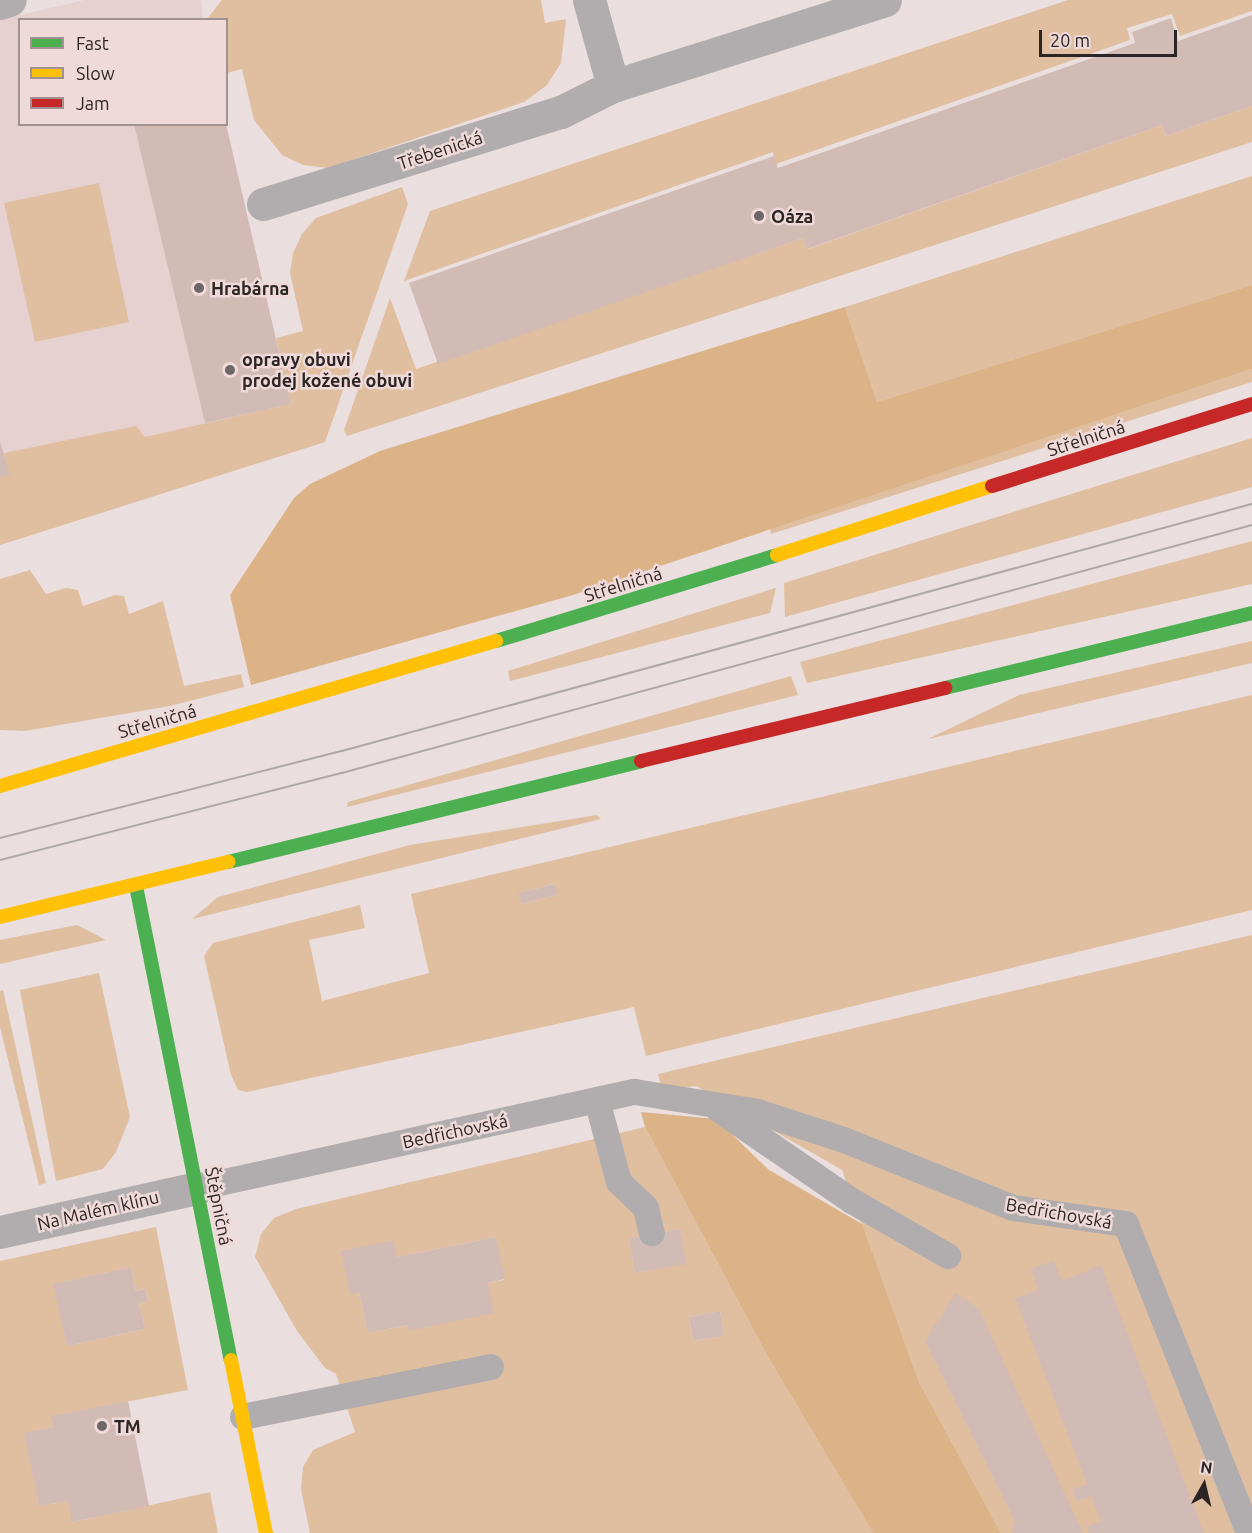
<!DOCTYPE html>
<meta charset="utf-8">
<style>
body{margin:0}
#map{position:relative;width:1252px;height:1533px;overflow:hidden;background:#eadede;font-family:Ubuntu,sans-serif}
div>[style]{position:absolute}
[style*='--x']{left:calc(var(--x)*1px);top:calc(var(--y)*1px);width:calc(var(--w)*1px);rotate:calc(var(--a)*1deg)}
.built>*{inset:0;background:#e7d0d0}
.green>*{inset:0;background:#e0bfa0}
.forest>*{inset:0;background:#dcb387}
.building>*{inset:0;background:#d2bbb4}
.lane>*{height:26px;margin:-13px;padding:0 13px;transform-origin:13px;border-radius:13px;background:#b1adae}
.street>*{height:33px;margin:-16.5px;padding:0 16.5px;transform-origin:16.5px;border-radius:16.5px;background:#b1adae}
.fast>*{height:14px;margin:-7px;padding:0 7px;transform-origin:7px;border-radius:7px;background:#4caf50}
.slow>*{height:14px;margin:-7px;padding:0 7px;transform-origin:7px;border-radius:7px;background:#ffc107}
.jam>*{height:14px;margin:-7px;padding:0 7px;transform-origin:7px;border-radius:7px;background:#c62828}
.tram>*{height:1.5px;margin:-0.75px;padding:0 0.75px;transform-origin:0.75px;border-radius:0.75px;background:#aea7a7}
.dots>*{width:16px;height:16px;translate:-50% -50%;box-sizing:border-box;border:3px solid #efd9d9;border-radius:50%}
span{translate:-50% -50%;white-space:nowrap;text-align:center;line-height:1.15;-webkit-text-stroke:5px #efd9d9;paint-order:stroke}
.street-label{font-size:18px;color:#2d2525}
.poi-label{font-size:18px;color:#2d2525;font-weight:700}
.left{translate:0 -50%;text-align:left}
.legend{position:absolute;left:18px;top:18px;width:210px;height:108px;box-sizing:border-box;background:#efd9d9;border:2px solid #a19191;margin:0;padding:8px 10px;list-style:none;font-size:18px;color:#2d2525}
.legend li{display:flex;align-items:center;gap:12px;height:30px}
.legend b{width:30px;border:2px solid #a19191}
.north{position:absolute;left:1174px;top:1455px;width:60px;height:60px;-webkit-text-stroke:4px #efd9d9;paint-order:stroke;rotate:8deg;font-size:16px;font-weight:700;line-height:24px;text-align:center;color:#2d2525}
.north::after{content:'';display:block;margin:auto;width:21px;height:27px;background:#2d2525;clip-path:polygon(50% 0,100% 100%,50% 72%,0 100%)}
.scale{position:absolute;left:1039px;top:30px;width:138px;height:27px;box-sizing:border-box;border:3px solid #2d2525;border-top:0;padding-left:8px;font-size:18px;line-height:21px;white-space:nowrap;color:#2d2525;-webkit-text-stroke:4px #efd9d9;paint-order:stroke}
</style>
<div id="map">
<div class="built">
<i style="clip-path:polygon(84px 0,201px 0,203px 19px,20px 20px,20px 124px,226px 125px,291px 404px,325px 442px,0 545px,0 20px)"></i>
</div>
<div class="green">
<i style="clip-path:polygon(222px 0,541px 0,545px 23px,566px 19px,561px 63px,547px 85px,524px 102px,328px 168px,303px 165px,282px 155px,254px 120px,242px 69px,227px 73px,226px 20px,206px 20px)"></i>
<i style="clip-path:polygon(1068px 0,1252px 0,1252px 11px,1180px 36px,1172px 14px,1127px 28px,1130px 40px,776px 164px,773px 152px,404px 281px,430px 211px)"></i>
<i style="clip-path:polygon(1252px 106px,1252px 142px,347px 436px,344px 430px,390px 298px,416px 369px,803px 238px,808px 249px,1162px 125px,1166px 136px)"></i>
<i style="clip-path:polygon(1252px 176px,1252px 285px,877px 402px,845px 307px)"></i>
<i style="clip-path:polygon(99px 183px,129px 322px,35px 342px,4px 203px)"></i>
<i style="clip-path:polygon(402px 187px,408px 204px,325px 442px,0 545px,0 477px,9px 475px,4px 453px,136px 426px,145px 437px,291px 404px,276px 338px,303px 331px,290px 273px,293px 253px,302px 234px,316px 218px)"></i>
<i style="clip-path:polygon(1252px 369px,1252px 382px,771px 534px,770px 528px)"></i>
<i style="clip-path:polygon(1252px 438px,1252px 487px,785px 617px,784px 583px)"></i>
<i style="clip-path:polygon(1252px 541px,1252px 584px,807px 683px,800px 662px)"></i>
<i style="clip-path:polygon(30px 570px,46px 594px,66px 588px,78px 590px,83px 606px,115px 595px,124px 596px,129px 614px,163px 601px,184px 686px,241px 674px,244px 687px,170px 706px,25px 731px,0 730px,0 579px)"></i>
<i style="clip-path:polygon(776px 588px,770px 613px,510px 681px,508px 671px)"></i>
<i style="clip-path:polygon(1252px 641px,1252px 663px,928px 739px,1019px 695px)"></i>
<i style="clip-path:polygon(791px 676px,798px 695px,347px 807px,348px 802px)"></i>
<i style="clip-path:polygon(evenodd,1252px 695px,1252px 910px,646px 1056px,634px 1007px,247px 1092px,238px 1090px,231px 1075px,204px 956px,213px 943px,360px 905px,365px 928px,309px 940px,322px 1001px,429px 973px,411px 894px,1252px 695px,554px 884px,557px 895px,522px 904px,519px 893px,554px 884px)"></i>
<i style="clip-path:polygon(597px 815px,601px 819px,192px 919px,218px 897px,410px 845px)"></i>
<i style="clip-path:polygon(77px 925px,106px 940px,0 964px,0 940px)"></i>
<i style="clip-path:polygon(1252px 935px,1252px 1533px,1001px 1533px,919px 1382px,842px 1170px,696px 1086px,662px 1090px,658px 1074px)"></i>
<i style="clip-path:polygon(99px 973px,130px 1117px,116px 1152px,103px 1169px,56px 1181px,20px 990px)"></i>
<i style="clip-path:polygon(3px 990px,46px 1183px,39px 1185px,0 1027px,0 991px)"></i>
<i style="clip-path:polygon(evenodd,645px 1127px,768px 1357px,873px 1533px,310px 1533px,301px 1489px,303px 1467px,313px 1450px,355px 1432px,336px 1374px,325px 1368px,297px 1331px,255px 1257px,261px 1234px,274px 1218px,296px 1209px,645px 1127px,680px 1229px,686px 1263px,635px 1273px,629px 1238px,680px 1229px,645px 1127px,496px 1237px,504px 1280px,488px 1283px,408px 1325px,368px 1333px,359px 1292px,397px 1257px,496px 1237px,645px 1127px,720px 1311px,724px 1336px,693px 1341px,689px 1317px,720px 1311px)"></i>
<i style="clip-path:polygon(evenodd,156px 1227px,188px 1390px,52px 1416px,53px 1427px,25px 1433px,39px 1506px,68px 1501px,73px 1522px,210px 1492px,218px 1533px,0 1533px,0 1261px,156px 1227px,131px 1267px,136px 1291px,145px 1289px,148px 1300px,139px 1303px,145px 1329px,67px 1346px,54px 1284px,131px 1267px)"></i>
</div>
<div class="forest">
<i style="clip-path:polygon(1252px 285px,1252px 369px,573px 595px,251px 685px,230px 595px,294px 498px,310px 484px,380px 451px,845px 307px,877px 402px)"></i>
<i style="clip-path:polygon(641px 1112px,716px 1119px,769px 1170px,862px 1224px,919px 1382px,1001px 1533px,873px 1533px,768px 1357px,645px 1127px)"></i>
</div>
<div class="building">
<i style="clip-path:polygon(1252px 15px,1252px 106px,1166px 136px,1162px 125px,807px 249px,803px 238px,438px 364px,409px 283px,774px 156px,778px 168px,1135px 43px,1132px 32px,1171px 18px,1178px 41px)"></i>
<i style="clip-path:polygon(134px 124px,226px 124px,291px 404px,205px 423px)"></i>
<i style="clip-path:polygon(0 441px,10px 475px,0 477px)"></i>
<i style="clip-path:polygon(555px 884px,557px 895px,522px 904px,518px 893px)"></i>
<i style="clip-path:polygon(680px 1229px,687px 1264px,635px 1273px,629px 1238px)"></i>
<i style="clip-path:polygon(496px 1237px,505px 1279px,488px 1283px,494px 1313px,409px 1331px,408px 1325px,368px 1333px,359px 1292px,350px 1294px,341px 1251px,393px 1240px,397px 1257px)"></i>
<i style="clip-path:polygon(1054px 1261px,1062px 1281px,1101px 1265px,1204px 1533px,1089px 1533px,1086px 1527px,1101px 1521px,1091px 1496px,1077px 1501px,1072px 1490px,1087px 1484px,1015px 1298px,1038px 1290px,1031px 1269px)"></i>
<i style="clip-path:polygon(131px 1267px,136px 1291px,145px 1289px,148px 1301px,139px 1303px,145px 1329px,67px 1346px,53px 1284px)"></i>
<i style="clip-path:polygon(956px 1293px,979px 1309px,1083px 1533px,1012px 1533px,1015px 1521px,925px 1341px)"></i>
<i style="clip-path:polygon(720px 1311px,724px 1336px,693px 1341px,689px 1317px)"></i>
<i style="clip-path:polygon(128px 1401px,149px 1506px,72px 1522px,68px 1501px,39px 1506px,24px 1433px,53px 1427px,51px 1416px)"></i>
</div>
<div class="lane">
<i style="--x:597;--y:1100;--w:85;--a:75"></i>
<i style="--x:619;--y:1182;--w:37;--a:44"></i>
<i style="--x:646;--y:1208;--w:26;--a:77"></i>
<i style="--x:718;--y:1109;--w:163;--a:34.5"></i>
<i style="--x:852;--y:1201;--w:111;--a:29.8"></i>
<i style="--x:197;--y:1188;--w:448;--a:-12.4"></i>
<i style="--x:635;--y:1092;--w:125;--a:9.2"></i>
<i style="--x:758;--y:1112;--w:90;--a:18"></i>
<i style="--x:844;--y:1140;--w:182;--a:21.9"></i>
<i style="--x:1013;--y:1208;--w:114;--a:8.1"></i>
<i style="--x:1126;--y:1224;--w:333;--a:68.3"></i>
<i style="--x:243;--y:1417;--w:253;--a:-11.4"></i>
</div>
<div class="street">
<i style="--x:589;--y:0;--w:89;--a:74.4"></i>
<i style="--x:0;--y:3;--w:10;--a:-17"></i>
<i style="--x:263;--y:204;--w:312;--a:-17.2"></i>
<i style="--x:561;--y:112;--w:58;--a:-26.6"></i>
<i style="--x:613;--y:86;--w:285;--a:-17.5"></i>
<i style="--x:0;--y:1232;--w:202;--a:-12.6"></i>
</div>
<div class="fast">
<i style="--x:496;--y:641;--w:294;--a:-17"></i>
<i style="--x:945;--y:688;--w:316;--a:-13.7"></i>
<i style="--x:228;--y:862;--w:425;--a:-13.7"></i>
<i style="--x:136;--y:886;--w:483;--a:78.7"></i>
</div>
<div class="slow">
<i style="--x:777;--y:555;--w:226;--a:-17.8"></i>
<i style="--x:0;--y:786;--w:517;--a:-16.3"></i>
<i style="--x:0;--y:917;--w:235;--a:-13.6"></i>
<i style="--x:231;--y:1360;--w:177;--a:78.6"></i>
</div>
<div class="jam">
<i style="--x:992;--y:486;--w:273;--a:-17.5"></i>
<i style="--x:641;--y:761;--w:313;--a:-13.5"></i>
</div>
<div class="tram">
<i style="--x:0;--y:838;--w:353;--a:-14.3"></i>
<i style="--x:342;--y:751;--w:943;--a:-15.19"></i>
<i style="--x:0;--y:860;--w:353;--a:-14.3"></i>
<i style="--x:342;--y:773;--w:943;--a:-15.24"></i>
</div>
<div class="dots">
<i style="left:759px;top:216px;background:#6f6666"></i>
<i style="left:199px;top:288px;background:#6f6666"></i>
<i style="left:230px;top:370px;background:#6f6666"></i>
<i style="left:102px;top:1426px;background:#6f6666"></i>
</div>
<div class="street-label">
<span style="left:440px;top:150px;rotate:-18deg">Třebenická</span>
<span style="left:1086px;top:438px;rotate:-18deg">Střelničná</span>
<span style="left:623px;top:584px;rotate:-17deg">Střelničná</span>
<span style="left:157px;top:721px;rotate:-16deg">Střelničná</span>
<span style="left:455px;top:1131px;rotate:-12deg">Bedřichovská</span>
<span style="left:219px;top:1206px;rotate:79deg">Štěpničná</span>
<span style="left:98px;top:1210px;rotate:-13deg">Na Malém klínu</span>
<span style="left:1059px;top:1213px;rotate:10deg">Bedřichovská</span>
</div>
<div class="poi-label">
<span class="left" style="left:771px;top:216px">Oáza</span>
<span class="left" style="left:211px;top:288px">Hrabárna</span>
<span class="left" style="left:242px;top:370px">opravy obuvi<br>prodej kožené obuvi</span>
<span class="left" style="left:114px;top:1426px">TM</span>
</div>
<ul class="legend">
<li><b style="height:8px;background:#4caf50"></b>Fast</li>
<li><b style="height:8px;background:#ffc107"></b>Slow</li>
<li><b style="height:8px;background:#c62828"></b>Jam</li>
</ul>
<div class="north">N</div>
<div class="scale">20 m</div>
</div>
